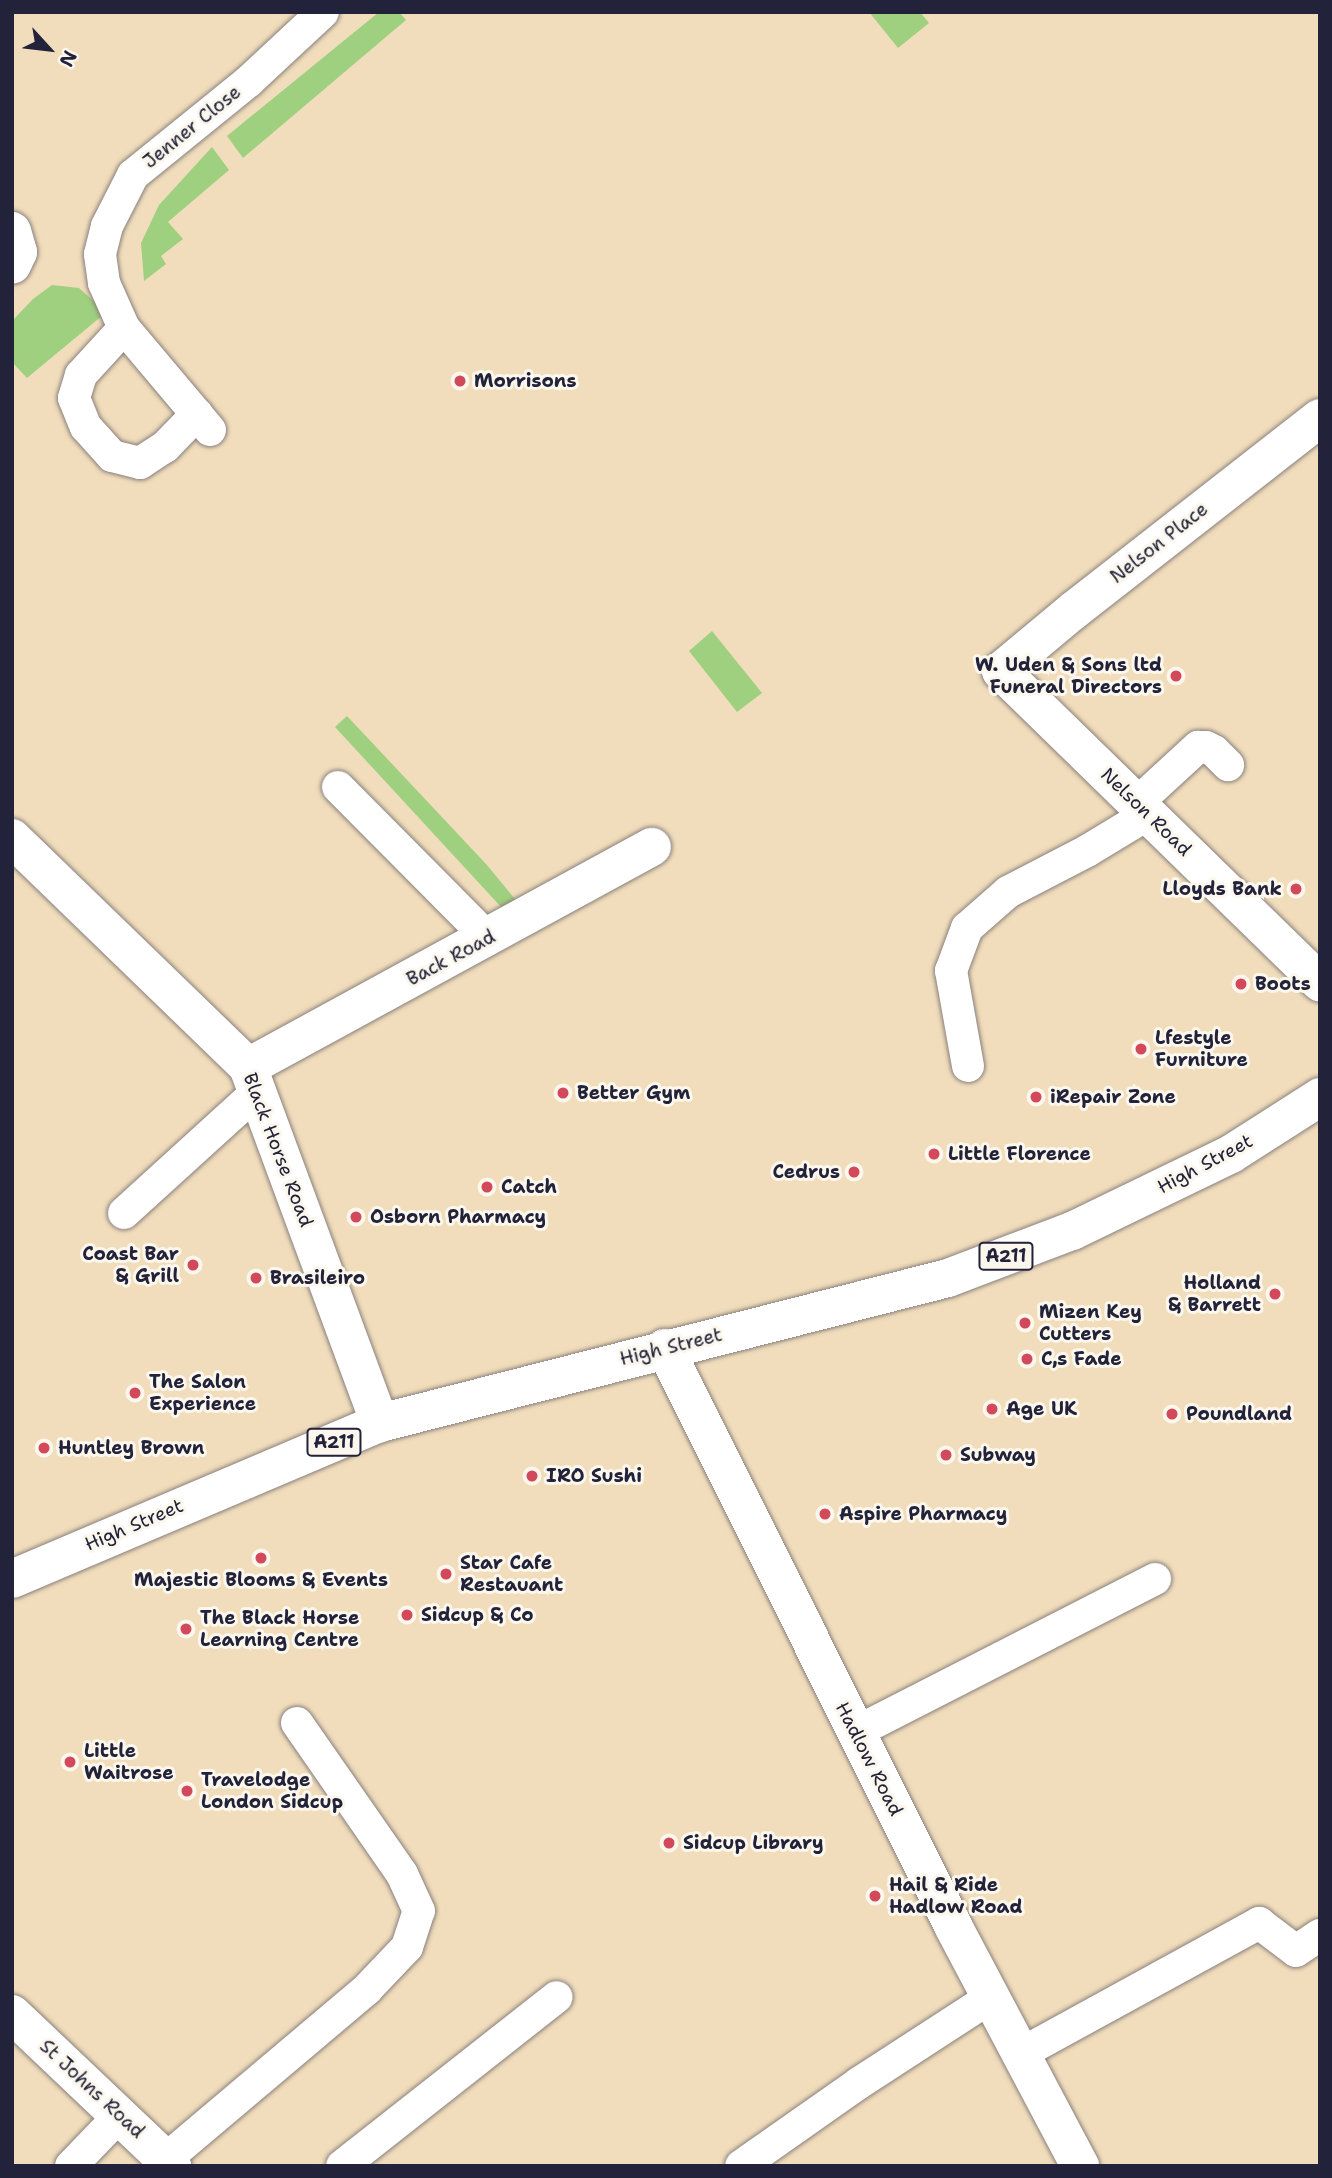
<!DOCTYPE html>
<style>
body{margin:0}
#map{position:relative;width:1332px;height:2178px;overflow:hidden;background:#f1ddbc;font-family:"Shantell Sans",sans-serif}
div>[style]{position:absolute}
[style*='--x']{left:calc(var(--x)*1px);top:calc(var(--y)*1px);width:calc(var(--w)*1px);rotate:calc(var(--a)*1deg)}
.green>*{inset:0;background:#9fd07f}
.roads{filter:drop-shadow(0 0 2px #8a807c) drop-shadow(0 0 2px #8a807c)}
.service>*{height:32px;margin:-16px;padding:0 16px;transform-origin:16px;border-radius:16px;background:#fff}
.minor>*{height:38px;margin:-19px;padding:0 19px;transform-origin:19px;border-radius:19px;background:#fff}
.primary>*{height:38px;margin:-19px;padding:0 19px;transform-origin:19px;border-radius:19px;background:#fff}
.dots>*{width:19px;height:19px;translate:-50% -50%;box-sizing:border-box;border:4px solid #fbf7ec;border-radius:50%}
span{translate:-50% -50%;white-space:nowrap;text-align:center;line-height:1.15;-webkit-text-stroke:6px #fbf7ec;paint-order:stroke}
.shield-label span{padding:2px 5px;background:#fbf7ec;border:2px solid;border-radius:5px;-webkit-text-stroke-width:0}
.shield-label{font-size:18px;color:#22223b;font-weight:700}
.street-label{font-size:19px;color:#22223b}
.poi-label{font-size:19px;color:#22223b;font-weight:700}
.left{translate:0 -50%;text-align:left}
.right{translate:-100% -50%;text-align:right}
.frame{position:absolute;inset:0;border:14px solid #22223b;pointer-events:none}
.north{position:absolute;left:14px;top:14px;width:70px;height:70px;-webkit-text-stroke:5px #fbf7ec;paint-order:stroke;rotate:117deg;font-size:19px;font-weight:700;line-height:28px;text-align:center;color:#22223b}
.north::after{content:'';display:block;margin:auto;width:24px;height:32px;background:#22223b;clip-path:polygon(50% 0,100% 100%,50% 72%,0 100%)}
</style>
<div id="map">
<div class="green">
<i style="clip-path:polygon(379px 12px,399px 12px,406px 20px,243px 158px,227px 136px)"></i>
<i style="clip-path:polygon(869px 12px,920px 12px,929px 23px,898px 48px)"></i>
<i style="clip-path:polygon(212px 147px,229px 170px,168px 222px,183px 239px,161px 256px,166px 264px,144px 281px,141px 243px,159px 205px)"></i>
<i style="clip-path:polygon(52px 285px,79px 288px,96px 303px,103px 315px,27px 378px,12px 362px,12px 321px,33px 299px)"></i>
<i style="clip-path:polygon(712px 631px,762px 693px,737px 712px,689px 651px)"></i>
<i style="clip-path:polygon(347px 716px,487px 865px,515px 899px,502px 908px,335px 727px)"></i>
</div>
<div class="roads">
<div class="service">
<i style="--x:124;--y:328;--w:64;--a:132.5"></i>
<i style="--x:81;--y:375;--w:24;--a:107"></i>
<i style="--x:74;--y:398;--w:31;--a:68"></i>
<i style="--x:86;--y:427;--w:39;--a:48"></i>
<i style="--x:112;--y:456;--w:29;--a:14"></i>
<i style="--x:140;--y:463;--w:30;--a:-33"></i>
<i style="--x:165;--y:447;--w:46;--a:-45.9"></i>
<i style="--x:210;--y:430;--w:133;--a:-130.1"></i>
<i style="--x:124;--y:328;--w:49;--a:-114"></i>
<i style="--x:104;--y:283;--w:29;--a:-98"></i>
<i style="--x:100;--y:254;--w:29;--a:-76"></i>
<i style="--x:107;--y:226;--w:57;--a:-63"></i>
<i style="--x:133;--y:175;--w:149;--a:-39"></i>
<i style="--x:249;--y:81;--w:101;--a:-43"></i>
<i style="--x:338;--y:787;--w:213;--a:45.2"></i>
<i style="--x:1137;--y:803;--w:83;--a:-42.6"></i>
<i style="--x:1198;--y:747;--w:8;--a:0"></i>
<i style="--x:1206;--y:747;--w:9;--a:27"></i>
<i style="--x:1214;--y:751;--w:20;--a:45"></i>
<i style="--x:968;--y:1066;--w:97;--a:-100.1"></i>
<i style="--x:951;--y:971;--w:46;--a:-69.6"></i>
<i style="--x:967;--y:928;--w:55;--a:-41.3"></i>
<i style="--x:1008;--y:892;--w:89;--a:-27.4"></i>
<i style="--x:1087;--y:851;--w:71;--a:-31.2"></i>
<i style="--x:124;--y:1213;--w:180;--a:-42.3"></i>
<i style="--x:856;--y:1732;--w:336;--a:-27.1"></i>
<i style="--x:1020;--y:2054;--w:273;--a:-28.7"></i>
<i style="--x:1259;--y:1923;--w:46;--a:37.1"></i>
<i style="--x:1296;--y:1951;--w:29;--a:-34"></i>
<i style="--x:166;--y:2159;--w:263;--a:-40.2"></i>
<i style="--x:367;--y:1989;--w:58;--a:-46.4"></i>
<i style="--x:407;--y:1947;--w:38;--a:-72"></i>
<i style="--x:419;--y:1911;--w:41;--a:-114.7"></i>
<i style="--x:402;--y:1874;--w:184;--a:-124.8"></i>
<i style="--x:71;--y:2166;--w:71;--a:-46.1"></i>
<i style="--x:342;--y:2166;--w:273;--a:-38.2"></i>
<i style="--x:741;--y:2166;--w:144;--a:-35.1"></i>
<i style="--x:859;--y:2083;--w:156;--a:-33"></i>
</div>
<div class="minor">
<i style="--x:12;--y:231;--w:22;--a:74"></i>
<i style="--x:18;--y:252;--w:14;--a:115"></i>
<i style="--x:1320;--y:418;--w:312;--a:142"></i>
<i style="--x:1074;--y:610;--w:95;--a:140.1"></i>
<i style="--x:1001;--y:671;--w:446;--a:44.3"></i>
<i style="--x:12;--y:838;--w:329;--a:44.1"></i>
<i style="--x:248;--y:1067;--w:380;--a:69.7"></i>
<i style="--x:248;--y:1067;--w:460;--a:-28.6"></i>
<i style="--x:665;--y:1348;--w:646;--a:63.51"></i>
<i style="--x:953;--y:1926;--w:272;--a:62.1"></i>
<i style="--x:12;--y:2014;--w:221;--a:43.5"></i>
</div>
<div class="primary">
<i style="--x:12;--y:1579;--w:400;--a:-23"></i>
<i style="--x:380;--y:1423;--w:586;--a:-14.32"></i>
<i style="--x:948;--y:1278;--w:133;--a:-20.8"></i>
<i style="--x:1072;--y:1231;--w:177;--a:-25.8"></i>
<i style="--x:1231;--y:1154;--w:106;--a:-32.6"></i>
</div>
</div>
<div class="dots">
<i style="left:460px;top:381px;background:#d1495b"></i>
<i style="left:1176px;top:676px;background:#d1495b"></i>
<i style="left:1296px;top:889px;background:#d1495b"></i>
<i style="left:1241px;top:984px;background:#d1495b"></i>
<i style="left:1141px;top:1049px;background:#d1495b"></i>
<i style="left:563px;top:1093px;background:#d1495b"></i>
<i style="left:1036px;top:1097px;background:#d1495b"></i>
<i style="left:934px;top:1154px;background:#d1495b"></i>
<i style="left:854px;top:1172px;background:#d1495b"></i>
<i style="left:487px;top:1187px;background:#d1495b"></i>
<i style="left:356px;top:1217px;background:#d1495b"></i>
<i style="left:193px;top:1265px;background:#d1495b"></i>
<i style="left:256px;top:1278px;background:#d1495b"></i>
<i style="left:1275px;top:1294px;background:#d1495b"></i>
<i style="left:1025px;top:1323px;background:#d1495b"></i>
<i style="left:1027px;top:1359px;background:#d1495b"></i>
<i style="left:135px;top:1393px;background:#d1495b"></i>
<i style="left:992px;top:1409px;background:#d1495b"></i>
<i style="left:1172px;top:1414px;background:#d1495b"></i>
<i style="left:44px;top:1448px;background:#d1495b"></i>
<i style="left:946px;top:1455px;background:#d1495b"></i>
<i style="left:532px;top:1476px;background:#d1495b"></i>
<i style="left:825px;top:1514px;background:#d1495b"></i>
<i style="left:261px;top:1558px;background:#d1495b"></i>
<i style="left:446px;top:1574px;background:#d1495b"></i>
<i style="left:407px;top:1615px;background:#d1495b"></i>
<i style="left:186px;top:1629px;background:#d1495b"></i>
<i style="left:70px;top:1762px;background:#d1495b"></i>
<i style="left:187px;top:1791px;background:#d1495b"></i>
<i style="left:669px;top:1843px;background:#d1495b"></i>
<i style="left:875px;top:1896px;background:#d1495b"></i>
</div>
<div class="shield-label">
<span style="left:1006px;top:1256px">A211</span>
<span style="left:334px;top:1442px">A211</span>
</div>
<div class="street-label">
<span style="left:192px;top:127px;rotate:-39deg">Jenner Close</span>
<span style="left:1159px;top:543px;rotate:-38deg">Nelson Place</span>
<span style="left:1146px;top:812px;rotate:44deg">Nelson Road</span>
<span style="left:451px;top:958px;rotate:-28deg">Back Road</span>
<span style="left:278px;top:1150px;rotate:69deg">Black Horse Road</span>
<span style="left:1205px;top:1164px;rotate:-28deg">High Street</span>
<span style="left:671px;top:1347px;rotate:-14deg">High Street</span>
<span style="left:134px;top:1525px;rotate:-23deg">High Street</span>
<span style="left:869px;top:1759px;rotate:63deg">Hadlow Road</span>
<span style="left:92px;top:2089px;rotate:43deg">St Johns Road</span>
</div>
<div class="poi-label">
<span class="left" style="left:474px;top:381px">Morrisons</span>
<span class="right" style="left:1162px;top:676px">W. Uden &amp; Sons ltd<br>Funeral Directors</span>
<span class="right" style="left:1282px;top:889px">Lloyds Bank</span>
<span class="left" style="left:1255px;top:984px">Boots</span>
<span class="left" style="left:1155px;top:1049px">Lfestyle<br>Furniture</span>
<span class="left" style="left:577px;top:1093px">Better Gym</span>
<span class="left" style="left:1050px;top:1097px">iRepair Zone</span>
<span class="left" style="left:948px;top:1154px">Little Florence</span>
<span class="right" style="left:840px;top:1172px">Cedrus</span>
<span class="left" style="left:501px;top:1187px">Catch</span>
<span class="left" style="left:370px;top:1217px">Osborn Pharmacy</span>
<span class="right" style="left:179px;top:1265px">Coast Bar<br>&amp; Grill</span>
<span class="left" style="left:270px;top:1278px">Brasileiro</span>
<span class="right" style="left:1261px;top:1294px">Holland<br>&amp; Barrett</span>
<span class="left" style="left:1039px;top:1323px">Mizen Key<br>Cutters</span>
<span class="left" style="left:1041px;top:1359px">C,s Fade</span>
<span class="left" style="left:149px;top:1393px">The Salon<br>Experience</span>
<span class="left" style="left:1006px;top:1409px">Age UK</span>
<span class="left" style="left:1186px;top:1414px">Poundland</span>
<span class="left" style="left:58px;top:1448px">Huntley Brown</span>
<span class="left" style="left:960px;top:1455px">Subway</span>
<span class="left" style="left:546px;top:1476px">IRO Sushi</span>
<span class="left" style="left:839px;top:1514px">Aspire Pharmacy</span>
<span class="left" style="left:460px;top:1574px">Star Cafe<br>Restauant</span>
<span style="left:261px;top:1580px">Majestic Blooms &amp; Events</span>
<span class="left" style="left:421px;top:1615px">Sidcup &amp; Co</span>
<span class="left" style="left:200px;top:1629px">The Black Horse<br>Learning Centre</span>
<span class="left" style="left:84px;top:1762px">Little<br>Waitrose</span>
<span class="left" style="left:201px;top:1791px">Travelodge<br>London Sidcup</span>
<span class="left" style="left:683px;top:1843px">Sidcup Library</span>
<span class="left" style="left:889px;top:1896px">Hail &amp; Ride<br>Hadlow Road</span>
</div>
<div class="frame"></div>
<div class="north">N</div>
</div>
